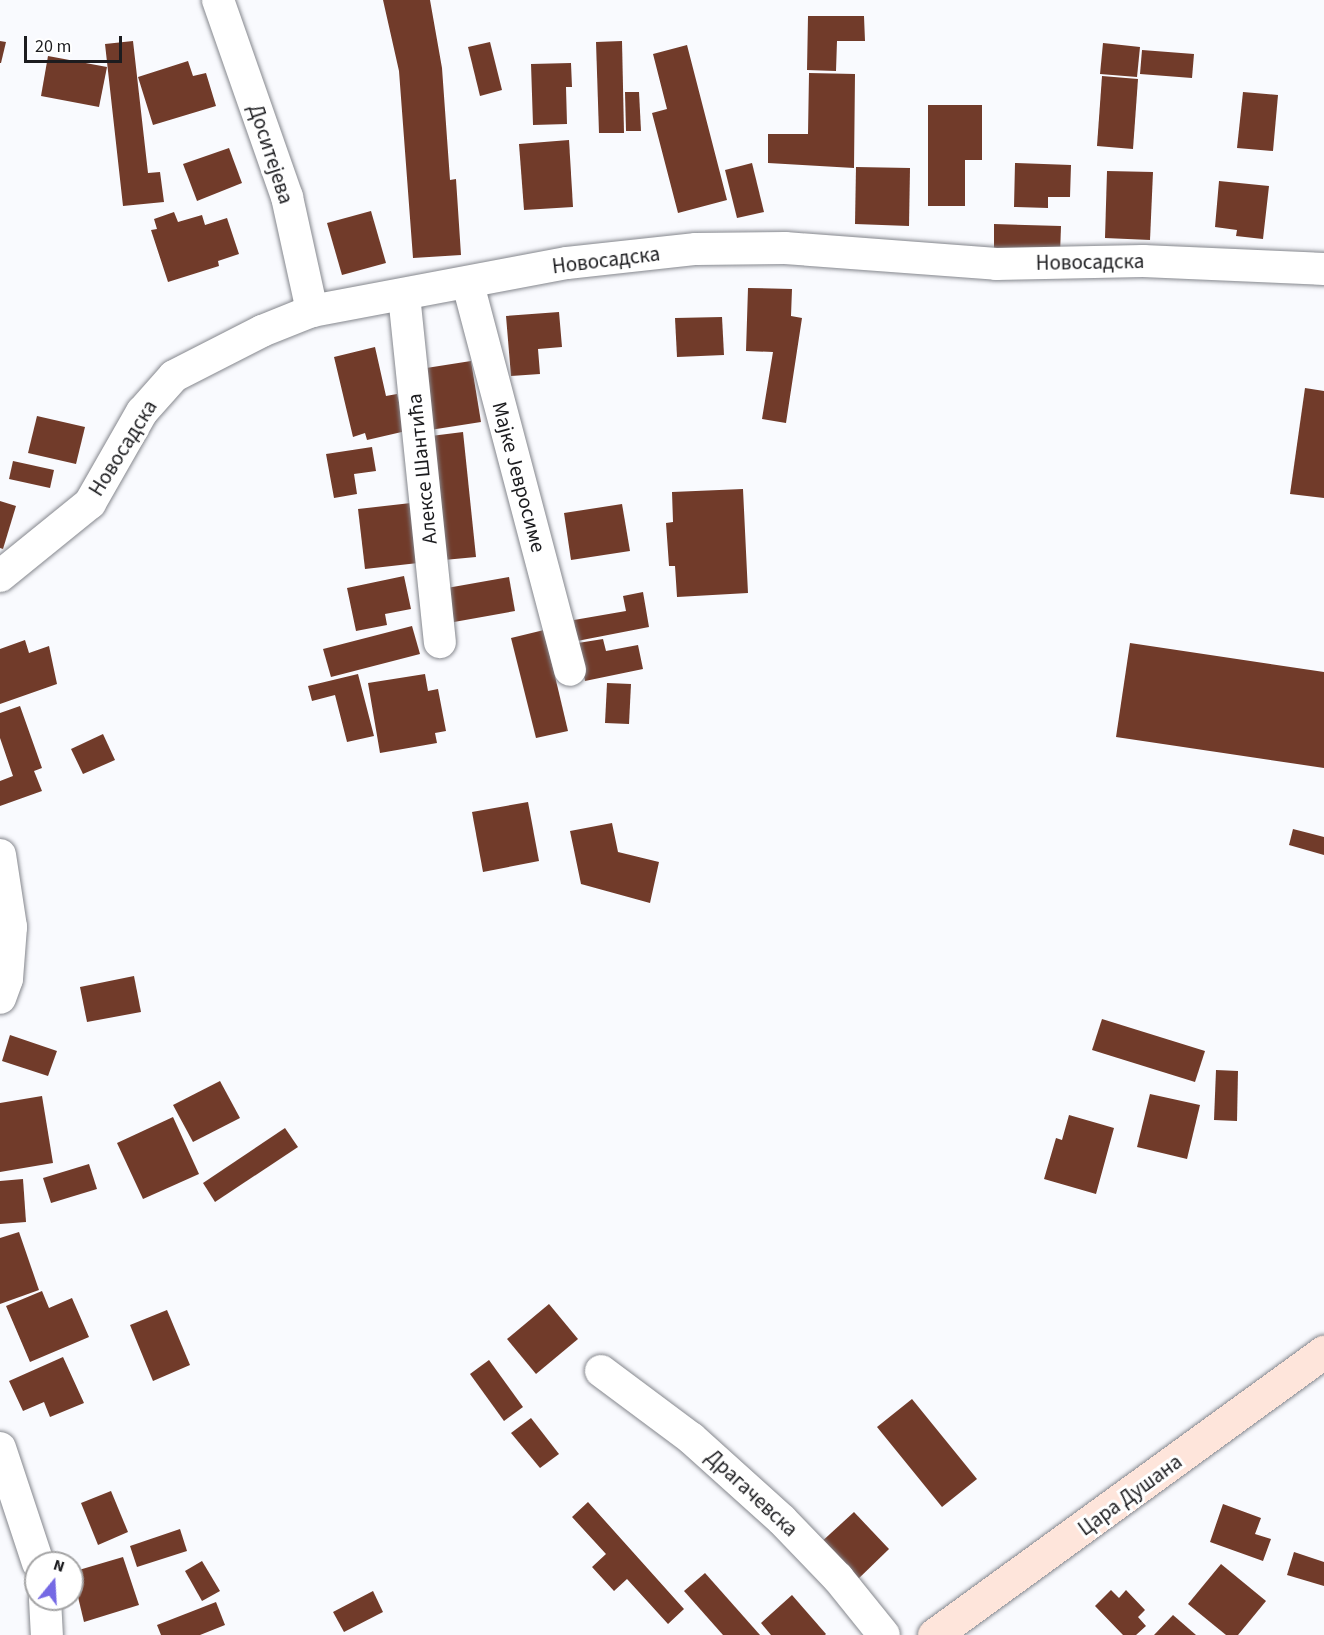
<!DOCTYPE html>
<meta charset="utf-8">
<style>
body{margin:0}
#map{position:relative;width:1324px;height:1635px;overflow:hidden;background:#f9fafe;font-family:"Source Sans 3",sans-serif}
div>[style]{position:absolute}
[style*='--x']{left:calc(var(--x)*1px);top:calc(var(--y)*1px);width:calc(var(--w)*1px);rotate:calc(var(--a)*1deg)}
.building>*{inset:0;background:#713b2a}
.roads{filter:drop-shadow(0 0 2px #85878d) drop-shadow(0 0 2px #85878d)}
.minor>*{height:32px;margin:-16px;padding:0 16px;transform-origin:16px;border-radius:16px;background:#fff}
.secondary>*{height:33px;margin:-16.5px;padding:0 16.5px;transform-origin:16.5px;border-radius:16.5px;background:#fee5db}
span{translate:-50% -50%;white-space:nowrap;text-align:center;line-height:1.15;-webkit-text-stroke:6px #fff;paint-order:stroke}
.street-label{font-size:21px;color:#1c1c1f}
.north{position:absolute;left:24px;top:1551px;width:60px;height:60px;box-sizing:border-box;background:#fff;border:2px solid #a4a4a5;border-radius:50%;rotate:18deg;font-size:16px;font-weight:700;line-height:24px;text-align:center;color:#1c1c1f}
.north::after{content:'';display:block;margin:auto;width:21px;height:27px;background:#7569e4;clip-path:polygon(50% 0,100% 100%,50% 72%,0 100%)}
.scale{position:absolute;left:24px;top:36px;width:98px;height:27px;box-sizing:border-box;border:3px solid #1c1c1f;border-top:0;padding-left:8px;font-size:18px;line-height:21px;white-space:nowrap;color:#1c1c1f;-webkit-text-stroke:4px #fff;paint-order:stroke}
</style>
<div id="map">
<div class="building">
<i style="clip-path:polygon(383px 0,430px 0,442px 68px,450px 180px,456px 179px,461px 255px,413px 258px,399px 71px)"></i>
<i style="clip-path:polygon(808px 16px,864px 16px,865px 41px,837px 41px,836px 71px,807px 70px)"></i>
<i style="clip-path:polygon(0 41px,6px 42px,1px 63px,0 63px)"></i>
<i style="clip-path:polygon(133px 41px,148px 173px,160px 172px,164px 202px,123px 206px,105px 44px)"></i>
<i style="clip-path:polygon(622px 41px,624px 133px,599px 133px,596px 42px)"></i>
<i style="clip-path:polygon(490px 42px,502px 90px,480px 96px,468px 47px)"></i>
<i style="clip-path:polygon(1103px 43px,1140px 47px,1137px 77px,1100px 74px)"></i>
<i style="clip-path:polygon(687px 45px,727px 200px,678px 213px,652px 113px,667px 109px,653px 54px)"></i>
<i style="clip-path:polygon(1142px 50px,1194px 54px,1192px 78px,1140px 74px)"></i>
<i style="clip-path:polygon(48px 56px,107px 67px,99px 107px,41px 96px)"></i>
<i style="clip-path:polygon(188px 61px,193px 76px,206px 73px,216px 106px,153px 125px,138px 77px)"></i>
<i style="clip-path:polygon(571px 63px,572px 87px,566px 87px,567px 124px,533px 125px,531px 64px)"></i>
<i style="clip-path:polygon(809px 73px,855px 74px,854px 168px,768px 163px,768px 134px,808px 134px)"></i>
<i style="clip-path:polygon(1102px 76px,1138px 79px,1133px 149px,1097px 146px)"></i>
<i style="clip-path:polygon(625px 92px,639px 92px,641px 131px,626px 131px)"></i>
<i style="clip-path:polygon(1243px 92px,1278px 95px,1273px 151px,1237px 148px)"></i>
<i style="clip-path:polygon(928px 105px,982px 105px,982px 160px,965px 160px,965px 206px,928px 206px)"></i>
<i style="clip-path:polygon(569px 140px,573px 207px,524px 210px,519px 144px)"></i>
<i style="clip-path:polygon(229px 148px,242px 183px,197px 201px,183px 164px)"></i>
<i style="clip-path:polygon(752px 163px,764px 212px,737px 218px,725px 170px)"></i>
<i style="clip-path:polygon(1015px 163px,1071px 165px,1070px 197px,1048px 197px,1048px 208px,1014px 207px)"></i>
<i style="clip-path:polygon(856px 167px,910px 168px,909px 226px,855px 224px)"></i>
<i style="clip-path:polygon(1107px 171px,1153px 172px,1150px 240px,1105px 238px)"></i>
<i style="clip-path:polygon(1219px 181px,1269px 186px,1263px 239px,1236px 236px,1237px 230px,1215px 227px)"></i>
<i style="clip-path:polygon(371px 211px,386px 263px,342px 275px,327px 223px)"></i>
<i style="clip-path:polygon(174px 212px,178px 222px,202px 215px,205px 225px,227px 218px,239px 254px,218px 261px,219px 266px,168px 282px,151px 230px,157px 229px,154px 219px)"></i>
<i style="clip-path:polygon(994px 224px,1061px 226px,1060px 254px,994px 253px)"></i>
<i style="clip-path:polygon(748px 288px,792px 289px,791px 316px,802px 318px,786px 423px,762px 419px,773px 352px,746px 351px)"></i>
<i style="clip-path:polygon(559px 312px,562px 347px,538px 349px,540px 374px,511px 376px,506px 316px)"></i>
<i style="clip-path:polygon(722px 317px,724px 355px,677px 357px,675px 318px)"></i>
<i style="clip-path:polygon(375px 347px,386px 396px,397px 394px,406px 431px,367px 440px,365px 433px,353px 437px,334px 357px)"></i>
<i style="clip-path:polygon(471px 361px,481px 422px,430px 430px,420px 369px)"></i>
<i style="clip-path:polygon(1305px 388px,1324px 391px,1324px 498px,1290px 494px)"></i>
<i style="clip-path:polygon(37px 416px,85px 427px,76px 464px,28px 453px)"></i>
<i style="clip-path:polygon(463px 432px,476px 557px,444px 560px,431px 436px)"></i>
<i style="clip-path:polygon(372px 447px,376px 471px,354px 474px,357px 494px,334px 498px,326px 454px)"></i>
<i style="clip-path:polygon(13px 461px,54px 470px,50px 488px,9px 479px)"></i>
<i style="clip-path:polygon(743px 489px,748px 593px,677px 597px,675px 566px,669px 566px,666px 523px,673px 522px,672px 492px)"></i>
<i style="clip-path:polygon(0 501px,16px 506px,3px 549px,0 548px)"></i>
<i style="clip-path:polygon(411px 503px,418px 563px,365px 569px,358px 509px)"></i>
<i style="clip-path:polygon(622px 504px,630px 551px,571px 560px,564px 513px)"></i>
<i style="clip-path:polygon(404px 576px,411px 609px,385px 614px,387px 625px,356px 631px,347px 588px)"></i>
<i style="clip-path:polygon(509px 577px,515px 611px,454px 622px,447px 588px)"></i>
<i style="clip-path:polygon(643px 592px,649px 627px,577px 641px,574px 620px,626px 611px,623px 596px)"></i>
<i style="clip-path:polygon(412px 626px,420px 654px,331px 677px,323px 649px)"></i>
<i style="clip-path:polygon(544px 630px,568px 731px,536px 738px,511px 638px)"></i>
<i style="clip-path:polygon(603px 639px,606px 651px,638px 645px,643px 669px,585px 681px,578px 643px)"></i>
<i style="clip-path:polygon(25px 640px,29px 653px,49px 646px,57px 684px,0 704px,0 649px)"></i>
<i style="clip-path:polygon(1130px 643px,1324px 672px,1324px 768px,1116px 737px)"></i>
<i style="clip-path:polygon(358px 674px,374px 736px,347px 742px,335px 695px,312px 701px,308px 686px)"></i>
<i style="clip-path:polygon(425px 674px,428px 691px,438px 689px,446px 731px,435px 733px,437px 743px,380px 753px,368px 683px)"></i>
<i style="clip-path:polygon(607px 683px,631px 684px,629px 724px,605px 723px)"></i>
<i style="clip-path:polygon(20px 706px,42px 768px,34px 771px,42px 791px,0 806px,0 781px,13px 776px,0 738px,0 713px)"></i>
<i style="clip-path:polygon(103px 734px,115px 760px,83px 774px,71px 749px)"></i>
<i style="clip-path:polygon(528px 802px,539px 861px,483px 872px,472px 812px)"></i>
<i style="clip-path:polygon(612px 823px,618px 852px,659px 862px,650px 903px,581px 884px,570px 831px)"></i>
<i style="clip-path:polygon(1293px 829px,1324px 837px,1324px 855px,1289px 845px)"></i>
<i style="clip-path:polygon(134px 976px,141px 1012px,87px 1022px,80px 987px)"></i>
<i style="clip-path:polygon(1102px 1019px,1205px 1051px,1195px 1082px,1092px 1050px)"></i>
<i style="clip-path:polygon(10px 1035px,57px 1051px,48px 1076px,2px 1061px)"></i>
<i style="clip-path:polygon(1216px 1070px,1238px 1071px,1237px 1121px,1214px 1120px)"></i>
<i style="clip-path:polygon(220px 1081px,240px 1118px,193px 1142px,173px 1105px)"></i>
<i style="clip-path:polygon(1150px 1094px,1200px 1105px,1187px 1159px,1137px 1147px)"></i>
<i style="clip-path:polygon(42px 1096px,53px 1163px,0 1172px,0 1103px)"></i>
<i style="clip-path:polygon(1069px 1115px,1114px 1128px,1096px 1194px,1044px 1179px,1056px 1138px,1062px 1140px)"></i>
<i style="clip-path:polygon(173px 1117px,199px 1174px,143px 1199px,117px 1143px)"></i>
<i style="clip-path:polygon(285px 1128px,298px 1147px,215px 1202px,203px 1183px)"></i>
<i style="clip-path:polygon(89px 1164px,97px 1189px,51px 1203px,43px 1178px)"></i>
<i style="clip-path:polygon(23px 1179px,26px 1222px,0 1224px,0 1181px)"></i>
<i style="clip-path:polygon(19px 1232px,39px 1290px,0 1304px,0 1238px)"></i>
<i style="clip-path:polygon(42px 1291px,49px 1308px,72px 1298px,89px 1337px,30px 1362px,6px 1306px)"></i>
<i style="clip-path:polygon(549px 1304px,578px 1339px,536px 1374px,507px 1339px)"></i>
<i style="clip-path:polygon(167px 1310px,190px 1365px,153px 1381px,130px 1325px)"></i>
<i style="clip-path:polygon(63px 1357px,84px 1403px,50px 1417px,44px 1402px,23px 1411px,9px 1381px)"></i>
<i style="clip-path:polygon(489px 1360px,523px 1407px,504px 1421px,470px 1374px)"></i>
<i style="clip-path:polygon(912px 1399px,977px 1479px,942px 1507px,877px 1427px)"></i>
<i style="clip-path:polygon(531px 1418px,559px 1454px,540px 1468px,511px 1433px)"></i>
<i style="clip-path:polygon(111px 1491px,128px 1532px,98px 1545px,81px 1503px)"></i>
<i style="clip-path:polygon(588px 1502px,684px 1609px,668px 1624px,627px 1579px,614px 1591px,592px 1567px,606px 1554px,572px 1517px)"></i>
<i style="clip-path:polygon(1223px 1504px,1261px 1518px,1255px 1534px,1271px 1539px,1263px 1561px,1210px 1542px)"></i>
<i style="clip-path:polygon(854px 1512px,889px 1549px,854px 1583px,818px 1545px)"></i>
<i style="clip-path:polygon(180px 1529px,187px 1551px,137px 1567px,130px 1546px)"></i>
<i style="clip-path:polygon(1294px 1552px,1324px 1562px,1324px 1586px,1287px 1575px)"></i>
<i style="clip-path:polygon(123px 1557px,139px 1605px,84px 1622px,72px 1572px)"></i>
<i style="clip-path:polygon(202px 1561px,220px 1591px,202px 1601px,185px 1571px)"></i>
<i style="clip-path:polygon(1221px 1564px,1266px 1601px,1238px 1635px,1226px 1635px,1188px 1604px)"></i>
<i style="clip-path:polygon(705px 1573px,760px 1635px,723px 1635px,684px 1591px)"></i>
<i style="clip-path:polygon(1111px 1590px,1119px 1598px,1126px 1590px,1145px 1610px,1138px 1617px,1146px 1626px,1136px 1635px,1123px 1635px,1095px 1606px)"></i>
<i style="clip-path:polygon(373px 1591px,383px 1612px,344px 1632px,333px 1612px)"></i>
<i style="clip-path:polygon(792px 1595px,826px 1634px,825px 1635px,771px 1635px,761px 1623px)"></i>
<i style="clip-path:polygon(216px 1602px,225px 1625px,200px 1635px,161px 1635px,157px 1625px)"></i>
<i style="clip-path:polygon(1173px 1615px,1196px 1635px,1154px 1635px)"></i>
</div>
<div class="roads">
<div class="minor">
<i style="--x:218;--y:0;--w:209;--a:70.7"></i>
<i style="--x:287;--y:197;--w:117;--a:77.6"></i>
<i style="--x:468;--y:284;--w:399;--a:75.2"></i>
<i style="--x:404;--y:295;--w:349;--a:84.1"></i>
<i style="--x:0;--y:576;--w:116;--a:-39"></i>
<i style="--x:90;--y:503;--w:105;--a:-60.3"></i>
<i style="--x:142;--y:412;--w:48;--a:-48.4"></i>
<i style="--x:174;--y:376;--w:99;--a:-27.1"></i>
<i style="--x:262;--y:331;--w:54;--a:-21.8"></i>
<i style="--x:312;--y:311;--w:259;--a:-10.7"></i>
<i style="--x:567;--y:263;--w:130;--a:-6.2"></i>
<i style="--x:696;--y:249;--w:89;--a:-0.6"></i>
<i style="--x:785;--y:248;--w:212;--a:4.3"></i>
<i style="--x:996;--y:264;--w:147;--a:-1.2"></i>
<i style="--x:1143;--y:261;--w:181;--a:2.5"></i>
<i style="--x:0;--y:855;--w:73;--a:81.3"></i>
<i style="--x:11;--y:927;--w:52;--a:94.4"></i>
<i style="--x:7;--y:979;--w:20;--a:110"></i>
<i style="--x:601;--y:1371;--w:112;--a:36.7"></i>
<i style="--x:691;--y:1438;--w:122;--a:42"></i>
<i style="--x:782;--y:1520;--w:81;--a:46"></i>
<i style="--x:838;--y:1578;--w:73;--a:51.1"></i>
<i style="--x:0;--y:1448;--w:121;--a:71.7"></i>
<i style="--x:45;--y:1599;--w:36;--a:87"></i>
</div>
<div class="secondary">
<i style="--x:934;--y:1635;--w:482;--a:-36"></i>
</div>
</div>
<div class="street-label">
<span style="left:271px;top:154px;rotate:72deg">Доситејева</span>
<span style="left:606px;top:260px;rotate:-7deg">Новосадска</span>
<span style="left:1090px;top:262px;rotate:-1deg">Новосадска</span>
<span style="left:123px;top:448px;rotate:-58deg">Новосадска</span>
<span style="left:422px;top:469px;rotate:-96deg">Алексе Шантића</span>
<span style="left:519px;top:477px;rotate:75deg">Мајке Јевросиме</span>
<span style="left:752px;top:1493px;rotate:43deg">Драгачевска</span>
<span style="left:1130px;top:1495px;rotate:-36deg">Цара Душана</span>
</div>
<div class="north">N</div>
<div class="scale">20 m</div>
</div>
